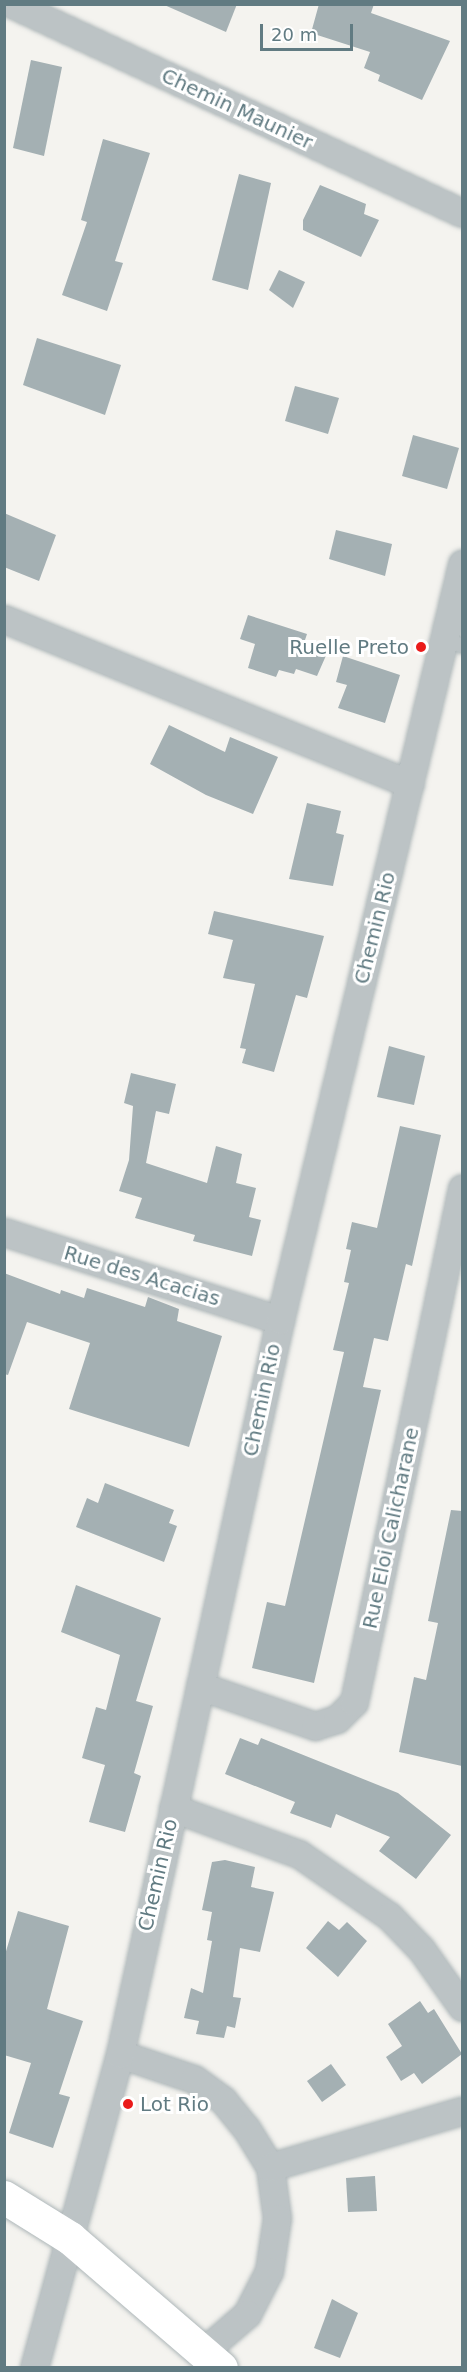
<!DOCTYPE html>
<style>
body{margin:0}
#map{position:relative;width:467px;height:2372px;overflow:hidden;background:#f4f3ef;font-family:"DejaVu Sans",sans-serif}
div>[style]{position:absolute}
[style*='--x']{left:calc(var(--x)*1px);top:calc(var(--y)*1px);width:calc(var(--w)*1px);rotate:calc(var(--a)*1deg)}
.building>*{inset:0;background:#a4b0b3}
.roads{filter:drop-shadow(0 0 2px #aeb7b9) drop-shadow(0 0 2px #aeb7b9)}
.lane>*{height:14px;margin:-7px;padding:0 7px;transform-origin:7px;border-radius:7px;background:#bcc3c5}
.street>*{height:27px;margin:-13.5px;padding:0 13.5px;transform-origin:13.5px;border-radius:13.5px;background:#bcc3c5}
.secondary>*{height:33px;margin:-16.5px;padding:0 16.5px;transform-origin:16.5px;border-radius:16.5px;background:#fff}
.dots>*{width:16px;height:16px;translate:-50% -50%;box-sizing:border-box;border:3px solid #fff;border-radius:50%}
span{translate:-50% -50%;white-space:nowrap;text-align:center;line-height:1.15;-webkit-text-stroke:6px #fff;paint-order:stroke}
.street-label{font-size:20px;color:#617b82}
.poi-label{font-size:20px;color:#617b82}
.right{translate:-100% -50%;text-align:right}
.left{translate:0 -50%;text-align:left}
.frame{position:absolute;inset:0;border:6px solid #617b82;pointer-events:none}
.scale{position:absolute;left:260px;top:24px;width:93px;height:27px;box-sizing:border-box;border:3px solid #617b82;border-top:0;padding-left:8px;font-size:18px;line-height:21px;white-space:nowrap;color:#617b82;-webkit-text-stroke:4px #fff;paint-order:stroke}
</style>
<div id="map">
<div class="building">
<i style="clip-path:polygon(162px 4px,237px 4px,226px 32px)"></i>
<i style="clip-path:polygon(319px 4px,374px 4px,371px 13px,450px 41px,422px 100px,378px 81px,380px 75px,364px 68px,370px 52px,311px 33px)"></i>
<i style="clip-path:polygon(31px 60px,62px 67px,44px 156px,13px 148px)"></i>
<i style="clip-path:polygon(103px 139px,150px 153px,115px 261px,123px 263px,107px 311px,62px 295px,87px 222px,81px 220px)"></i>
<i style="clip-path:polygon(239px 174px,271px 183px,248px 290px,212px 280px)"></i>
<i style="clip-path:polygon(320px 185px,366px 204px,364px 214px,379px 220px,361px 257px,303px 230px,303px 220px)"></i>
<i style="clip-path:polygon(279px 270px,305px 282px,293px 308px,269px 290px)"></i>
<i style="clip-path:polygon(37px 338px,121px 365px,105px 415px,23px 385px)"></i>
<i style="clip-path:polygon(295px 386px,339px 398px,328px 434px,285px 421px)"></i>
<i style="clip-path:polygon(413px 435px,459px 448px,447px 489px,402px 476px)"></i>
<i style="clip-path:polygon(4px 513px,56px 535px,39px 581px,4px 567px)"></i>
<i style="clip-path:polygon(336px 530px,392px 544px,385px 576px,329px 559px)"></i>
<i style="clip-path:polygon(248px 615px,307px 634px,304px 643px,328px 651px,317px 676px,296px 669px,294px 674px,279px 670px,276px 677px,248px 668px,255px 644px,240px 639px)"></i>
<i style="clip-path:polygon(343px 656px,400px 675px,385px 723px,338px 708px,347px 685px,336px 682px)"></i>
<i style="clip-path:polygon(169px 725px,225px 752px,230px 737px,278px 757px,253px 814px,206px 795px,150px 764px)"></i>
<i style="clip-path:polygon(307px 803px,341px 811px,336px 833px,344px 835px,333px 886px,289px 879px)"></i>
<i style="clip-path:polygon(214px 911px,324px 936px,307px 998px,296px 995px,274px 1072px,242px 1063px,246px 1049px,240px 1048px,255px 984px,223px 978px,233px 940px,208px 934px)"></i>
<i style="clip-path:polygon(389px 1046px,425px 1056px,414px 1105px,377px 1097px)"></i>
<i style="clip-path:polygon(131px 1073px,176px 1084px,169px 1114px,156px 1111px,146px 1163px,207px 1183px,216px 1146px,242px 1154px,236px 1183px,256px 1188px,249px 1217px,261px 1220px,252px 1256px,193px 1241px,195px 1235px,135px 1218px,142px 1198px,119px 1191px,129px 1160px,133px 1106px,124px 1103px)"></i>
<i style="clip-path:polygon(400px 1126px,441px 1135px,412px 1266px,406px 1264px,388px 1341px,374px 1338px,363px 1387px,381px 1390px,314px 1683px,252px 1668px,267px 1602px,285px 1606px,344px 1352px,333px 1350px,349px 1283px,344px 1282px,351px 1250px,346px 1249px,352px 1222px,377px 1228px)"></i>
<i style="clip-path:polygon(4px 1273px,60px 1294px,61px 1290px,84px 1298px,87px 1288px,145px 1307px,148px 1297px,179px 1309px,177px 1321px,222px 1336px,189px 1447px,69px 1409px,90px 1343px,27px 1322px,8px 1375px,4px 1374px)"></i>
<i style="clip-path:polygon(105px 1483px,174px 1510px,169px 1523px,177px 1526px,164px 1562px,76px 1527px,87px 1498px,98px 1503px)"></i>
<i style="clip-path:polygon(451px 1510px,462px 1511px,462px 1766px,399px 1752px,414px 1677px,426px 1680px,438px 1623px,428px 1621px)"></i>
<i style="clip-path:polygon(76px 1585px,161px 1618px,136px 1701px,153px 1706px,134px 1773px,141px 1776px,125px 1832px,89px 1822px,105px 1765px,82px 1758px,96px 1707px,106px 1710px,120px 1655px,61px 1632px)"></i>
<i style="clip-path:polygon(240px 1738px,258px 1745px,261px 1738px,398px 1793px,451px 1835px,416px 1879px,379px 1851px,390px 1837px,336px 1814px,331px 1828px,290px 1813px,295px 1802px,225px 1774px)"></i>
<i style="clip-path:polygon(225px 1860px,255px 1867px,251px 1887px,274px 1892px,260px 1952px,240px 1948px,233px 1997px,241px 1998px,235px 2028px,227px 2026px,224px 2038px,196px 2034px,199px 2021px,184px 2018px,191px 1988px,203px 1993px,212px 1941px,207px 1940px,212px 1912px,202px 1910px,212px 1862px)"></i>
<i style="clip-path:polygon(18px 1911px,69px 1926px,47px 2009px,83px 2021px,59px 2094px,70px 2097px,53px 2148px,9px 2133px,31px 2063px,4px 2055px,4px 1958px)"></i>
<i style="clip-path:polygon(328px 1921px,339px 1930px,347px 1922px,367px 1941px,338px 1977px,306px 1948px)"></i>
<i style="clip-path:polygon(420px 2001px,428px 2013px,434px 2009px,462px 2054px,422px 2084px,414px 2073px,401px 2081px,386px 2057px,402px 2046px,388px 2024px)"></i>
<i style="clip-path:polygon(331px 2064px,346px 2085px,322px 2102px,307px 2081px)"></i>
<i style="clip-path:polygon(375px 2176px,377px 2211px,348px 2212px,346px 2178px)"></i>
<i style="clip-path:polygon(332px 2299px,358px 2313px,340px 2358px,314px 2348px)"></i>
</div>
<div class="roads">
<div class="lane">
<i style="--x:445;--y:638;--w:19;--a:25"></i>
</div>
<div class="street">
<i style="--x:12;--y:4;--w:496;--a:24.9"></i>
<i style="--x:4;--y:619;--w:438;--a:22.1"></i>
<i style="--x:4;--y:1232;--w:290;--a:17.7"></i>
<i style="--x:200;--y:1686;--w:122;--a:19.2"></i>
<i style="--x:315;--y:1726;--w:23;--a:-18"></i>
<i style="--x:337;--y:1719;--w:24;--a:-45"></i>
<i style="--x:354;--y:1702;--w:525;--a:-78.13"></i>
<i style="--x:173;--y:1808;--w:134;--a:20.1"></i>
<i style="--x:299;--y:1854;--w:109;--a:34.6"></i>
<i style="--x:389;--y:1916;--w:46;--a:45.9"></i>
<i style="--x:421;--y:1949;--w:71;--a:54.7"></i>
<i style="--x:120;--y:2054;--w:78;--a:18.7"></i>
<i style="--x:194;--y:2079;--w:36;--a:36"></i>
<i style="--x:223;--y:2100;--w:36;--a:51"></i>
<i style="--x:246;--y:2128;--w:46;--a:58.4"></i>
<i style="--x:270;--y:2167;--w:51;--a:82.2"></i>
<i style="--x:277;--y:2218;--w:54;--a:98.6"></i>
<i style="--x:269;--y:2271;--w:48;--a:117.1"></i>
<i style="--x:247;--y:2314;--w:58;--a:139.2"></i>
<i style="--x:270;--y:2167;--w:200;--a:-16.3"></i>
<i style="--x:34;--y:2368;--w:326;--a:-74.7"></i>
<i style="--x:120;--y:2054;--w:751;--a:-77.7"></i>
<i style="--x:280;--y:1320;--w:778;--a:-76.46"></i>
</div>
<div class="secondary">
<i style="--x:4;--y:2197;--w:78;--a:31.8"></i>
<i style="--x:70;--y:2238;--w:199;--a:40.7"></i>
</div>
</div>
<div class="dots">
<i style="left:421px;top:647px;background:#ea1b1a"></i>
<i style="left:128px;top:2104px;background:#ea1b1a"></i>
</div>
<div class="street-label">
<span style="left:237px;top:109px;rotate:25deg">Chemin Maunier</span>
<span style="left:375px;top:928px;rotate:-76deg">Chemin Rio</span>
<span style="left:142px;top:1276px;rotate:17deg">Rue des Acacias</span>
<span style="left:262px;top:1400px;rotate:-78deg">Chemin Rio</span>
<span style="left:391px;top:1528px;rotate:-78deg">Rue Eloi Calicharane</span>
<span style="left:158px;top:1875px;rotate:-77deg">Chemin Rio</span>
</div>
<div class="poi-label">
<span class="right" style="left:409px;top:647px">Ruelle Preto</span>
<span class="left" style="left:140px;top:2104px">Lot Rio</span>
</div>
<div class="frame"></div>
<div class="scale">20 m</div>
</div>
